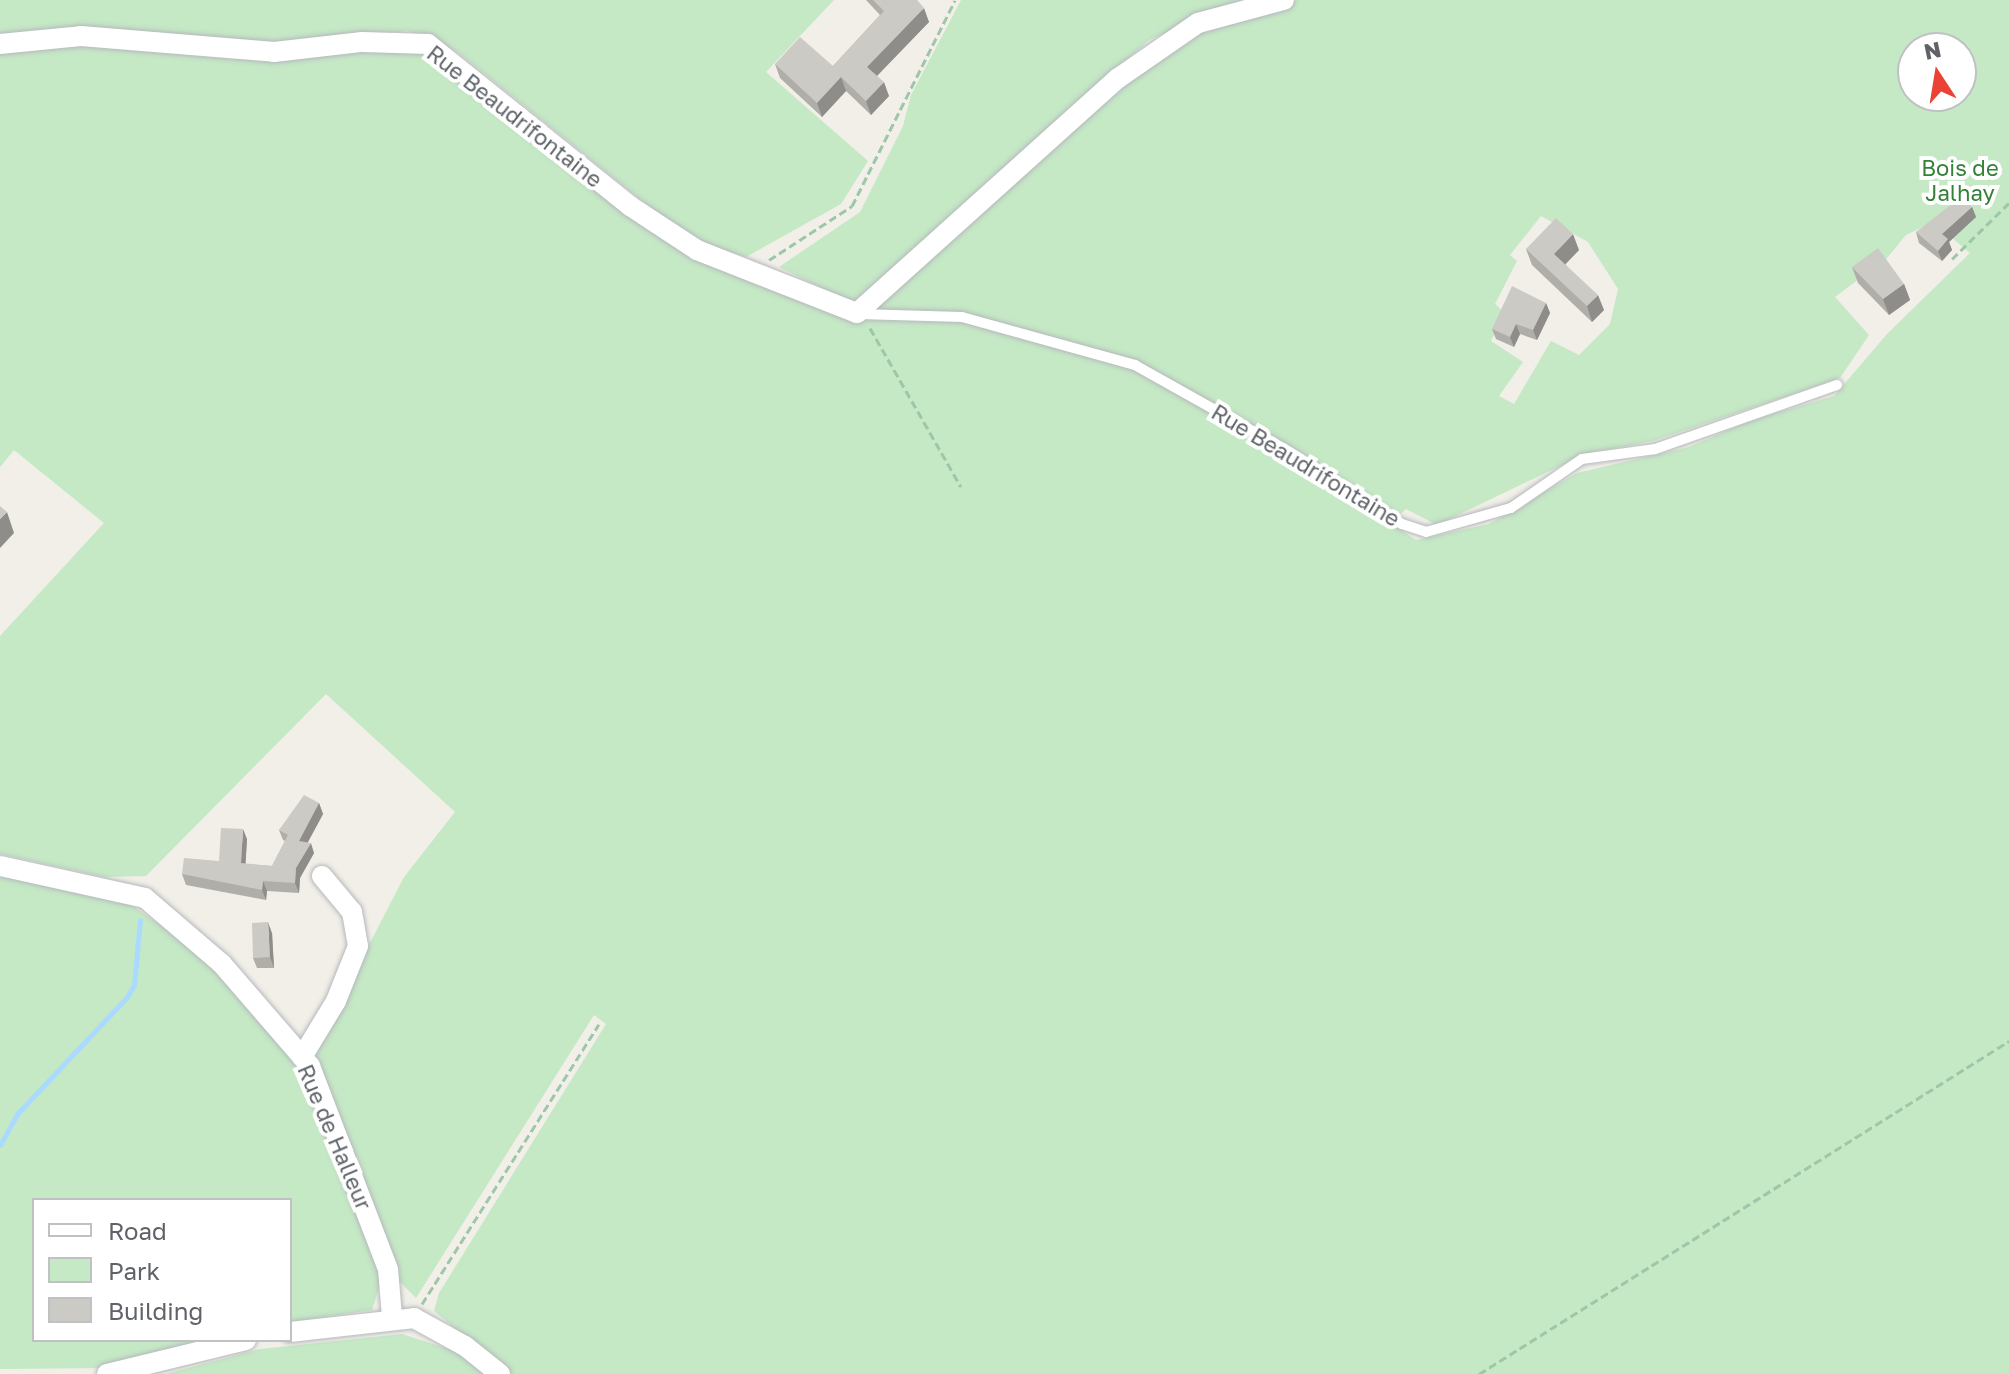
<!DOCTYPE html>
<style>
body{margin:0}
#map{position:relative;width:2009px;height:1374px;overflow:hidden;background:#f1efe8;font-family:"Golos Text",sans-serif}
div>[style]{position:absolute}
[style*='--x']{left:calc(var(--x)*1px);top:calc(var(--y)*1px);width:calc(var(--w)*1px);rotate:calc(var(--a)*1deg)}
.green>*{inset:0;background:#c5e8c5}
.stream>*{height:5px;margin:-2.5px;padding:0 2.5px;transform-origin:2.5px;border-radius:2.5px;background:#aadaff}
.path>*{height:3px;margin-top:-1.5px;transform-origin:0;background:repeating-linear-gradient(90deg,#9cc7a9 0 8px,transparent 0 12px)}
.roads{filter:drop-shadow(0 0 2px #b5b8bc) drop-shadow(0 0 2px #b5b8bc)}
.service>*{height:10px;margin:-5px;padding:0 5px;transform-origin:5px;border-radius:5px;background:#fff}
.minor>*{height:20px;margin:-10px;padding:0 10px;transform-origin:10px;border-radius:10px;background:#fff}
.wall>*{inset:0;background:#afaea9}
.shaded-wall>*{inset:0;background:#8f8d8a}
.building>*{inset:0;background:#cccac5}
span{translate:-50% -50%;white-space:nowrap;text-align:center;line-height:1.15;-webkit-text-stroke:8px #fff;paint-order:stroke}
.street-label{font-size:22px;color:#5f6368}
.park-label{font-size:22px;color:#348238}
.legend{position:absolute;left:32px;top:1198px;width:260px;height:144px;box-sizing:border-box;background:#fff;border:2px solid #bfc1c3;margin:0;padding:10px 14px;list-style:none;font-size:24px;color:#5f6368}
.legend li{display:flex;align-items:center;gap:16px;height:40px}
.legend b{width:40px;border:2px solid #bfc1c3}
.north{position:absolute;left:1897px;top:32px;width:80px;height:80px;box-sizing:border-box;background:#fff;border:2px solid #bfc1c3;border-radius:50%;rotate:348deg;font-size:22px;font-weight:700;line-height:32px;text-align:center;color:#5f6368}
.north::after{content:'';display:block;margin:auto;width:28px;height:36px;background:#ea4335;clip-path:polygon(50% 0,100% 100%,50% 72%,0 100%)}
</style>
<div id="map">
<div class="green">
<i style="clip-path:polygon(0 0,834px 0,766px 72px,868px 161px,841px 204px,746px 257px,691px 240px,456px 51px,408px 31px,236px 46px,0 37px)"></i>
<i style="clip-path:polygon(961px 0,1243px 0,1149px 40px,856px 305px,779px 267px,860px 212px,903px 126px,911px 95px)"></i>
<i style="clip-path:polygon(evenodd,1297px 0,2009px 0,2009px 1374px,511px 1374px,434px 1311px,439px 1293px,606px 1024px,594px 1015px,416px 1298px,399px 1281px,312px 1055px,404px 877px,455px 812px,326px 694px,146px 876px,105px 877px,0 854px,0 636px,104px 523px,14px 450px,0 467px,0 48px,22px 41px,233px 59px,372px 47px,422px 49px,650px 232px,853px 322px,1168px 49px,1213px 25px,1297px 0,1913px 48px,1961px 48px,1961px 96px,1913px 96px,1913px 48px,1297px 0,1541px 216px,1588px 242px,1618px 289px,1610px 324px,1579px 355px,1551px 341px,1514px 404px,1499px 396px,1523px 362px,1491px 341px,1505px 313px,1495px 304px,1517px 261px,1510px 255px,1541px 216px,1297px 0,1933px 222px,1970px 253px,1887px 334px,1834px 396px,1752px 420px,1689px 447px,1577px 473px,1489px 524px,1416px 540px,1390px 523px,1406px 509px,1437px 525px,1585px 454px,1653px 441px,1840px 378px,1869px 335px,1835px 297px,1887px 258px,1906px 235px,1933px 222px)"></i>
<i style="clip-path:polygon(0 872px,133px 906px,204px 956px,266px 1027px,308px 1081px,383px 1276px,372px 1310px,290px 1322px,290px 1200px,34px 1200px,34px 1340px,212px 1340px,111px 1368px,0 1369px)"></i>
<i style="clip-path:polygon(402px 1334px,455px 1351px,485px 1374px,166px 1374px,260px 1349px)"></i>
</div>
<div class="stream">
<i style="--x:0;--y:1145;--w:37;--a:-61"></i>
<i style="--x:18;--y:1113;--w:159;--a:-46.8"></i>
<i style="--x:127;--y:997;--w:14;--a:-60"></i>
<i style="--x:134;--y:985;--w:65;--a:-84.7"></i>
</div>
<div class="path">
<i style="--x:1952;--y:259;--w:80;--a:-44.5"></i>
<i style="--x:769;--y:260;--w:99;--a:-33"></i>
<i style="--x:852;--y:206;--w:230;--a:-63.4"></i>
<i style="--x:870;--y:328;--w:183;--a:60.2"></i>
<i style="--x:422;--y:1304;--w:331;--a:-57.7"></i>
<i style="--x:1479;--y:1374;--w:626;--a:-32.14"></i>
</div>
<div class="roads">
<div class="service">
<i style="--x:859;--y:314;--w:103;--a:1.7"></i>
<i style="--x:962;--y:317;--w:180;--a:15.5"></i>
<i style="--x:1135;--y:365;--w:170;--a:29.3"></i>
<i style="--x:1283;--y:448;--w:141;--a:32.6"></i>
<i style="--x:1402;--y:524;--w:25;--a:18"></i>
<i style="--x:1426;--y:532;--w:88;--a:-15.8"></i>
<i style="--x:1511;--y:508;--w:86;--a:-34.6"></i>
<i style="--x:1582;--y:459;--w:74;--a:-7.8"></i>
<i style="--x:1655;--y:449;--w:193;--a:-19.4"></i>
</div>
<div class="minor">
<i style="--x:0;--y:44;--w:81;--a:-5.6"></i>
<i style="--x:81;--y:36;--w:194;--a:4.7"></i>
<i style="--x:274;--y:52;--w:89;--a:-6.5"></i>
<i style="--x:362;--y:42;--w:66;--a:1.7"></i>
<i style="--x:428;--y:44;--w:259;--a:38.7"></i>
<i style="--x:630;--y:206;--w:80;--a:33.3"></i>
<i style="--x:697;--y:250;--w:172;--a:21.5"></i>
<i style="--x:857;--y:313;--w:350;--a:-42"></i>
<i style="--x:1117;--y:79;--w:98;--a:-34.7"></i>
<i style="--x:1198;--y:23;--w:89;--a:-15"></i>
<i style="--x:0;--y:866;--w:148;--a:12.4"></i>
<i style="--x:145;--y:898;--w:101;--a:40.6"></i>
<i style="--x:222;--y:964;--w:135;--a:49.2"></i>
<i style="--x:310;--y:1066;--w:217;--a:69"></i>
<i style="--x:388;--y:1269;--w:48;--a:85.2"></i>
<i style="--x:302;--y:1057;--w:66;--a:-58.7"></i>
<i style="--x:336;--y:1001;--w:59;--a:-68.2"></i>
<i style="--x:358;--y:946;--w:35;--a:-100"></i>
<i style="--x:352;--y:912;--w:47;--a:-129.8"></i>
<i style="--x:290;--y:1332;--w:125;--a:-6.4"></i>
<i style="--x:414;--y:1318;--w:58;--a:28.8"></i>
<i style="--x:465;--y:1346;--w:45;--a:38.7"></i>
<i style="--x:107;--y:1374;--w:143;--a:-13.7"></i>
</div>
</div>
<div class="wall">
<i style="clip-path:polygon(866px 0,917px 0,929px 22px,877px 76px,889px 96px,871px 115px,846px 91px,822px 117px,780px 78px,775px 64px,833px 66px,880px 15px)"></i>
<i style="clip-path:polygon(1972px 207px,1976px 217px,1949px 242px,1952px 250px,1942px 261px,1919px 243px,1916px 232px)"></i>
<i style="clip-path:polygon(1526px 249px,1579px 250px,1565px 264px,1604px 310px,1592px 322px,1532px 265px)"></i>
<i style="clip-path:polygon(1852px 267px,1904px 284px,1910px 300px,1889px 315px,1858px 283px)"></i>
<i style="clip-path:polygon(1546px 303px,1550px 313px,1537px 340px,1520px 334px,1514px 347px,1496px 339px,1492px 329px)"></i>
<i style="clip-path:polygon(319px 803px,323px 814px,308px 842px,314px 853px,300px 878px,299px 893px,267px 891px,266px 900px,186px 885px,182px 874px,219px 861px,247px 839px,245px 864px,272px 866px,285px 841px,283px 840px,279px 830px)"></i>
<i style="clip-path:polygon(272px 933px,274px 968px,257px 968px,253px 958px)"></i>
</div>
<div class="shaded-wall">
<i style="clip-path:polygon(924px 8px,929px 22px,872px 81px,867px 67px)"></i>
<i style="clip-path:polygon(841px 77px,846px 91px,822px 117px,817px 103px)"></i>
<i style="clip-path:polygon(884px 82px,889px 96px,871px 115px,866px 101px)"></i>
<i style="clip-path:polygon(1972px 207px,1976px 217px,1949px 242px,1952px 250px,1942px 261px,1938px 251px,1942px 234px)"></i>
<i style="clip-path:polygon(1573px 234px,1579px 250px,1560px 270px,1554px 254px)"></i>
<i style="clip-path:polygon(1904px 284px,1910px 300px,1889px 315px,1883px 299px)"></i>
<i style="clip-path:polygon(1598px 295px,1604px 310px,1592px 322px,1587px 306px)"></i>
<i style="clip-path:polygon(1546px 303px,1550px 313px,1537px 340px,1533px 330px)"></i>
<i style="clip-path:polygon(1516px 324px,1520px 334px,1514px 347px,1510px 337px)"></i>
<i style="clip-path:polygon(7px 512px,14px 533px,0 548px,0 519px)"></i>
<i style="clip-path:polygon(319px 803px,323px 814px,303px 851px,299px 841px)"></i>
<i style="clip-path:polygon(243px 829px,247px 839px,245px 874px,241px 863px)"></i>
<i style="clip-path:polygon(311px 843px,314px 853px,300px 878px,299px 893px,295px 883px,296px 868px)"></i>
<i style="clip-path:polygon(263px 881px,267px 891px,266px 900px,262px 890px)"></i>
<i style="clip-path:polygon(268px 922px,272px 933px,274px 968px,270px 957px)"></i>
</div>
<div class="building">
<i style="clip-path:polygon(873px 0,917px 0,924px 8px,867px 67px,884px 82px,866px 101px,841px 77px,817px 103px,775px 64px,800px 37px,833px 66px,884px 11px)"></i>
<i style="clip-path:polygon(1962px 196px,1972px 207px,1942px 234px,1948px 239px,1938px 251px,1916px 232px)"></i>
<i style="clip-path:polygon(1556px 218px,1573px 234px,1554px 254px,1598px 295px,1587px 306px,1526px 249px)"></i>
<i style="clip-path:polygon(1878px 248px,1904px 284px,1883px 299px,1852px 267px)"></i>
<i style="clip-path:polygon(1512px 286px,1546px 303px,1533px 330px,1516px 324px,1510px 337px,1492px 329px)"></i>
<i style="clip-path:polygon(0 506px,7px 512px,0 519px)"></i>
<i style="clip-path:polygon(304px 795px,319px 803px,299px 841px,311px 843px,296px 868px,295px 883px,263px 881px,262px 890px,182px 874px,184px 858px,219px 861px,221px 828px,243px 829px,241px 863px,272px 866px,288px 835px,279px 830px)"></i>
<i style="clip-path:polygon(268px 922px,270px 957px,253px 958px,252px 923px)"></i>
</div>
<div class="street-label">
<span style="left:515px;top:116px;rotate:38deg">Rue Beaudrifontaine</span>
<span style="left:1306px;top:465px;rotate:31deg">Rue Beaudrifontaine</span>
<span style="left:335px;top:1137px;rotate:67deg">Rue de Halleur</span>
</div>
<div class="park-label">
<span style="left:1960px;top:180px">Bois de<br>Jalhay</span>
</div>
<ul class="legend">
<li><b style="height:10px;background:#fff"></b>Road</li>
<li><b style="height:22px;background:#c5e8c5"></b>Park</li>
<li><b style="height:22px;background:#cccac5"></b>Building</li>
</ul>
<div class="north">N</div>
</div>
